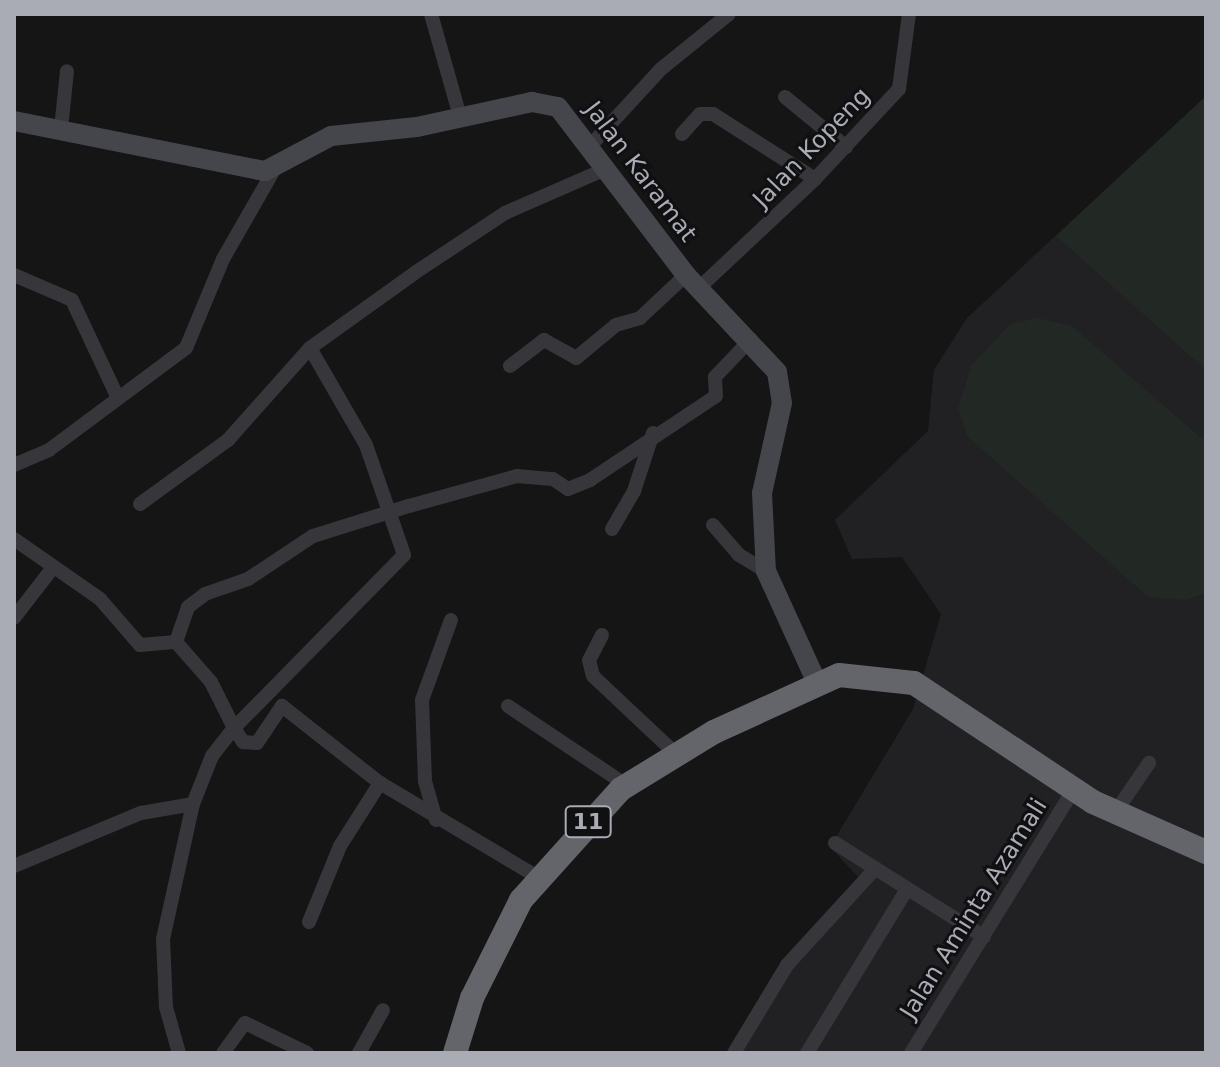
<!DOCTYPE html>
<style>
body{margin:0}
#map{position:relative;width:1220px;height:1067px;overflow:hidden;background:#151516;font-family:"DejaVu Sans",sans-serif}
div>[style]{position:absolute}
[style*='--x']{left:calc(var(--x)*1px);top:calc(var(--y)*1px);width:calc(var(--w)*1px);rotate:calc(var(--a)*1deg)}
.built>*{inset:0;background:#212123}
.green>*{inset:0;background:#222823}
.street>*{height:14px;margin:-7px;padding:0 7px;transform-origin:7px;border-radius:7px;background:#37373b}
.secondary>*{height:20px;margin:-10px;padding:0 10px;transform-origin:10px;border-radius:10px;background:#45464b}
.highway>*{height:24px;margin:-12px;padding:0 12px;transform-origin:12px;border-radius:12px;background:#63656b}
span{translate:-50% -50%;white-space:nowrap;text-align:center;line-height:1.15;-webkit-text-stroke:6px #101011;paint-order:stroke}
.shield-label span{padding:2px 6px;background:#101011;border:2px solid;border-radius:6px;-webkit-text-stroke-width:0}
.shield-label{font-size:22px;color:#a9abb5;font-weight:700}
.street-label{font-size:24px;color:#a9abb5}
.frame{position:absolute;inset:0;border:16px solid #a9abb5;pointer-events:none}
</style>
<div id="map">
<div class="built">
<i style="clip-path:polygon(1206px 96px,1206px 1053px,736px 1053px,782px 968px,861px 880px,830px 847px,913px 709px,941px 614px,902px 557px,852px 559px,835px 520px,928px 431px,934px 370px,967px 318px)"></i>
</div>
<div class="green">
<i style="clip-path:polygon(1206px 96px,1206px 370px,1056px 236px)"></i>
<i style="clip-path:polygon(1037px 318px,1072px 326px,1206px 442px,1206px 593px,1187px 600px,1148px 597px,967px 436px,958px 408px,971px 366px,1010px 324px)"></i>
</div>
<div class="street">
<i style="--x:431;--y:14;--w:110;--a:74.2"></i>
<i style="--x:785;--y:97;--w:79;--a:39.3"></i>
<i style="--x:61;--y:129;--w:58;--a:-84.1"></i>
<i style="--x:682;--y:134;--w:27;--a:-48"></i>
<i style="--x:700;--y:114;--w:13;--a:0"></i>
<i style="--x:713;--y:114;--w:121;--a:32.5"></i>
<i style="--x:591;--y:145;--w:103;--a:-47.4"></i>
<i style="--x:661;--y:69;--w:87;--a:-39"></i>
<i style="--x:14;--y:275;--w:63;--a:23.3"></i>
<i style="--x:72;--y:300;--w:108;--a:64.9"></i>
<i style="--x:699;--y:288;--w:159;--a:-43.2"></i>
<i style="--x:815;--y:179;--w:123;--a:-47"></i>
<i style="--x:899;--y:89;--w:76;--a:-82.4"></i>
<i style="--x:310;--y:348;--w:112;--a:60"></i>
<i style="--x:366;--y:445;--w:116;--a:70.9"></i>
<i style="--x:404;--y:555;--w:243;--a:134.5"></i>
<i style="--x:234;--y:728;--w:17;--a:57"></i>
<i style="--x:243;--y:742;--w:14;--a:4"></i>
<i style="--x:257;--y:743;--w:45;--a:-56"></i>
<i style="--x:282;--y:706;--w:125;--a:38.2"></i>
<i style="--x:510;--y:366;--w:43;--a:-37.4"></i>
<i style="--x:544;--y:340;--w:37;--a:29"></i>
<i style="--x:576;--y:358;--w:52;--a:-39.5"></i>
<i style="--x:616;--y:325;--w:25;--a:-16"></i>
<i style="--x:640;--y:318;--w:63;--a:-43.1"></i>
<i style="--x:14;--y:465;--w:38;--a:-23"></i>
<i style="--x:49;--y:450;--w:171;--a:-36.7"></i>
<i style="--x:186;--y:348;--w:96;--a:-67.4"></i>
<i style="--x:223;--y:259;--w:103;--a:-60.2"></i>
<i style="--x:140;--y:504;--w:109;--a:-36"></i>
<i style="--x:228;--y:440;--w:123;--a:-48.3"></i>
<i style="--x:310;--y:348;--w:130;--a:-35.6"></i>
<i style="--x:416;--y:272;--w:107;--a:-33.5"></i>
<i style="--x:505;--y:213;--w:112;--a:-23.6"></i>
<i style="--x:713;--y:525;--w:40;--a:49"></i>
<i style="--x:739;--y:555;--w:31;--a:31"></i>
<i style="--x:612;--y:529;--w:44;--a:-59.9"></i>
<i style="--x:634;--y:491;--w:61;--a:-71.9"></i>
<i style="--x:14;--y:539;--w:105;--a:34.9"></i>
<i style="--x:100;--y:599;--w:61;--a:49"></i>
<i style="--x:140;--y:645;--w:36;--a:-5"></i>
<i style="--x:14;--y:618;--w:61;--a:-52.4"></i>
<i style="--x:602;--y:635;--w:28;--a:117"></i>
<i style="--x:589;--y:660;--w:16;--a:76"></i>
<i style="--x:593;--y:676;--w:114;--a:43.2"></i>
<i style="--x:508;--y:706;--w:142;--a:33.8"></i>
<i style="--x:1121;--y:804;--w:50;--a:-55.7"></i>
<i style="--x:436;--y:820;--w:41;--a:-105.8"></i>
<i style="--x:425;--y:781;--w:81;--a:-92.1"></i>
<i style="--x:422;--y:700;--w:85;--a:-70.1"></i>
<i style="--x:835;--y:843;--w:176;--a:32.2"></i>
<i style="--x:14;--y:866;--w:138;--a:-22.7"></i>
<i style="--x:141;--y:813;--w:53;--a:-9.8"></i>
<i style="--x:309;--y:922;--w:82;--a:-67.8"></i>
<i style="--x:340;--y:846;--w:75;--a:-57.6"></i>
<i style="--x:380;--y:783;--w:182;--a:30.8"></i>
<i style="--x:179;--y:1053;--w:48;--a:-105.8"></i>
<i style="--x:166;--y:1007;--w:68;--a:-92.5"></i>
<i style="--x:163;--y:939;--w:138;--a:-77.5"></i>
<i style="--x:193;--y:804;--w:52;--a:-68.4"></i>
<i style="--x:212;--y:756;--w:36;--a:-52"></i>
<i style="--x:234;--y:728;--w:51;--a:-116.6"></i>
<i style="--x:211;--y:682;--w:53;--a:-131.2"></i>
<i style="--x:176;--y:642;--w:37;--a:-71"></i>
<i style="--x:188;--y:607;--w:21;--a:-37"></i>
<i style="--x:205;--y:594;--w:46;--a:-19.2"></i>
<i style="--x:248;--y:579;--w:78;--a:-33.5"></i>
<i style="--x:313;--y:536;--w:101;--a:-17.4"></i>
<i style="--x:409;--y:506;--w:112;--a:-15.5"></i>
<i style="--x:517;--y:476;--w:36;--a:5"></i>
<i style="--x:553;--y:479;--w:18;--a:34"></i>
<i style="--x:568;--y:489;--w:24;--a:-22"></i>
<i style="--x:590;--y:480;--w:151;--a:-33.7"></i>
<i style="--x:716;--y:396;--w:19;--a:-93"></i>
<i style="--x:715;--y:377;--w:52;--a:-46.5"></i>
<i style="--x:223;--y:1053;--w:37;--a:-54"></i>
<i style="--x:245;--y:1023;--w:69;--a:25.8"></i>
<i style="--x:359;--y:1053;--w:49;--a:-60.8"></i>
<i style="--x:734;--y:1053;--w:103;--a:-58.9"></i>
<i style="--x:787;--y:965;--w:129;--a:-47.5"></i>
<i style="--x:807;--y:1053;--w:192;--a:-58.6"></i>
<i style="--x:911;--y:1053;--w:312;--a:-58.3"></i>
</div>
<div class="secondary">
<i style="--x:14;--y:121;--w:256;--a:11.3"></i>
<i style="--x:265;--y:171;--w:75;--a:-27.9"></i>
<i style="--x:331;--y:136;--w:86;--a:-6"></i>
<i style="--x:417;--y:127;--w:118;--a:-12.3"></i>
<i style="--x:532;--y:102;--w:26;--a:11"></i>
<i style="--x:558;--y:107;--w:211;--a:52.7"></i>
<i style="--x:686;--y:275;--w:133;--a:46.8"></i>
<i style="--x:777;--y:372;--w:31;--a:81"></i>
<i style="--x:782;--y:403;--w:92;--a:102.5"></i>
<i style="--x:762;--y:493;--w:78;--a:87.1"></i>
<i style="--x:766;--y:571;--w:123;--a:65.5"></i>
</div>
<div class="highway">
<i style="--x:455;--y:1053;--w:58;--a:-72.8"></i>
<i style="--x:472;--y:998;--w:110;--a:-63.4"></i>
<i style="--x:521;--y:900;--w:149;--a:-48"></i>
<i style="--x:621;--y:789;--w:109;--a:-31.5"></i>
<i style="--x:714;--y:732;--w:137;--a:-24.5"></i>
<i style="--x:839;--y:675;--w:75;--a:6.1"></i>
<i style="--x:914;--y:683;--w:215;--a:33.6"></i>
<i style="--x:1093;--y:802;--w:124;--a:23.9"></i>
</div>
<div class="shield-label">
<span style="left:588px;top:822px">11</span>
</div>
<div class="street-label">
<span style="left:812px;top:148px;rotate:-46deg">Jalan Kopeng</span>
<span style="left:640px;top:172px;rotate:53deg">Jalan Karamat</span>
<span style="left:974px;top:909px;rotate:-58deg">Jalan Aminta Azamali</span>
</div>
<div class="frame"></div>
</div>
